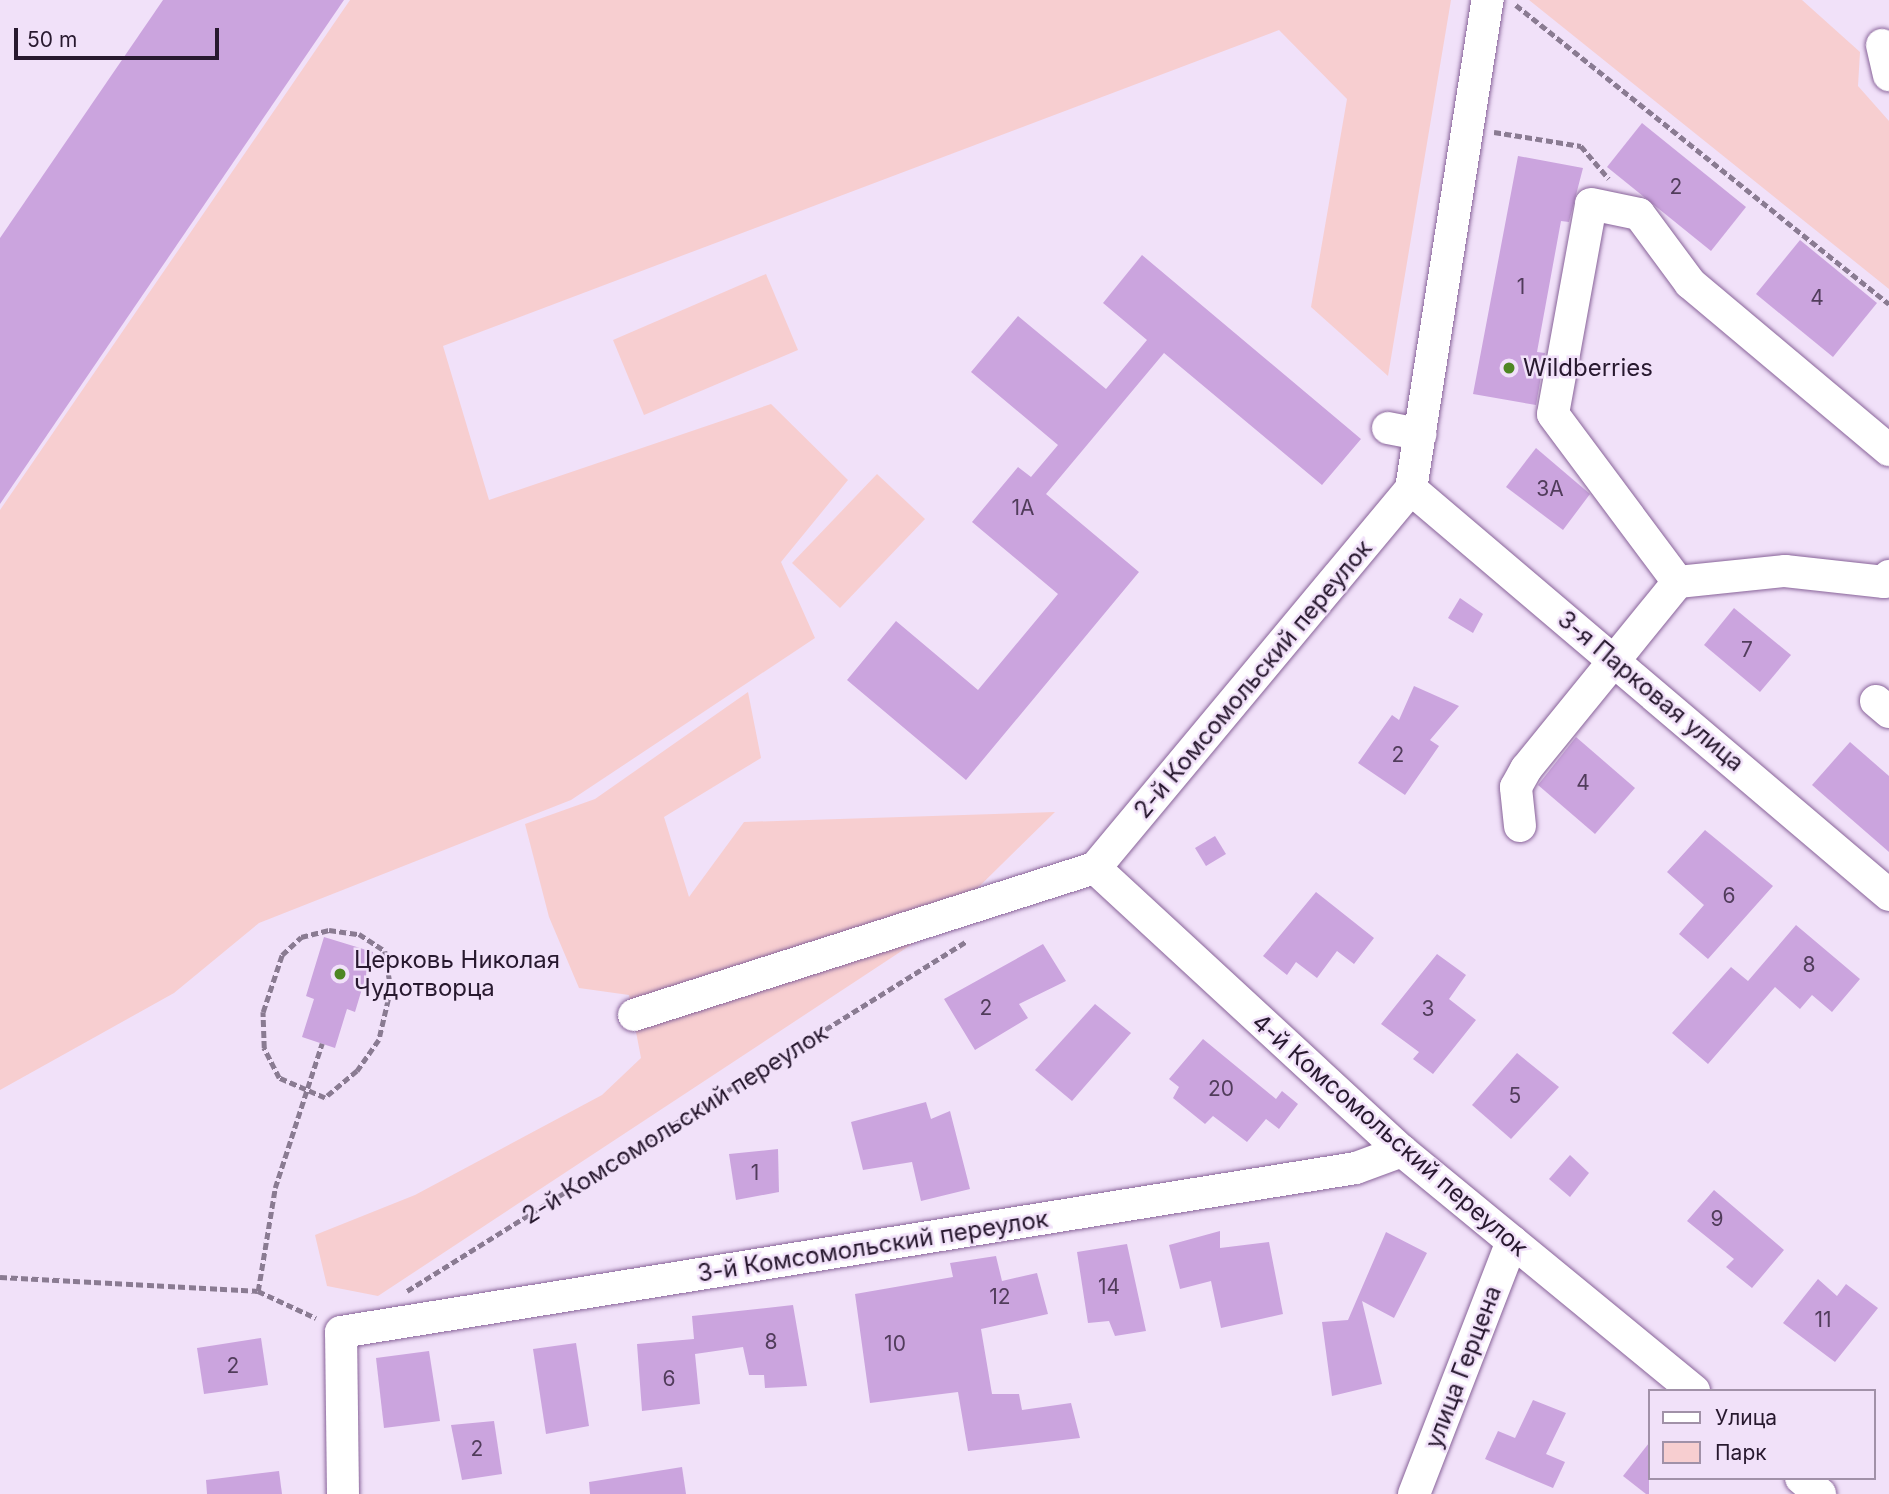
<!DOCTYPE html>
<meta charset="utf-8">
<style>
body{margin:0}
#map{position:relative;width:1889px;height:1494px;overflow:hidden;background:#f1e1f9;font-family:Inter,sans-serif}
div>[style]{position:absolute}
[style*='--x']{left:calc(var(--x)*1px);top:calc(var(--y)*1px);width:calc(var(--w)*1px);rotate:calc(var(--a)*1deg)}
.green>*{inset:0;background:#f7ced0}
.building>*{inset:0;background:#cba4de}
.path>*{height:4.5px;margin-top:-2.25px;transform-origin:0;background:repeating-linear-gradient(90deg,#8a7b92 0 7px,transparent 0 10.5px)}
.roads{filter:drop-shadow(0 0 2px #886399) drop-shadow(0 0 2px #886399)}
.minor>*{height:32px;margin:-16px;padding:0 16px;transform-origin:16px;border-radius:16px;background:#fff}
.dots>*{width:19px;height:19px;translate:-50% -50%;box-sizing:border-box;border:4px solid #f1e1f9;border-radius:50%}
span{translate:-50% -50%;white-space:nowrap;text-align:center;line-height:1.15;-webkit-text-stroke:5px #f1e1f9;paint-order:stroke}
.number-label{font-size:21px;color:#513c5b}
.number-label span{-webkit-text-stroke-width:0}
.poi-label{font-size:24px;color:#28192f}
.left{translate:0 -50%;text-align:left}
.street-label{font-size:24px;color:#28192f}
.legend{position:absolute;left:1648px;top:1389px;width:228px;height:91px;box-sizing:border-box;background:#f1e1f9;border:2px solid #a191a8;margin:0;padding:9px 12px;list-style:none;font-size:21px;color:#28192f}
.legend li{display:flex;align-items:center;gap:14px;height:35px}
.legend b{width:35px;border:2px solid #a191a8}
.scale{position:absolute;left:14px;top:28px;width:205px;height:32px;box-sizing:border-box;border:4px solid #28192f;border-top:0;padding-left:9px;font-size:21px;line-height:24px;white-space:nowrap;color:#28192f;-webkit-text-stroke:5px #f1e1f9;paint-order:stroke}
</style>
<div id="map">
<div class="green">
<i style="clip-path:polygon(350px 0,1451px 0,1388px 376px,1311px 307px,1347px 99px,1279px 30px,443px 346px,489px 500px,771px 404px,848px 480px,781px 562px,815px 638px,571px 800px,259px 923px,174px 993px,0 1090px,0 510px)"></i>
<i style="clip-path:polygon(1529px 0,1802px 0,1860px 52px,1858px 86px,1889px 121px,1889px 289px)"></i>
<i style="clip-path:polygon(766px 274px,798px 350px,644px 415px,613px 340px)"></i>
<i style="clip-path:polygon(877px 474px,925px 519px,840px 608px,792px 563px)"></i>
<i style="clip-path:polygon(748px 692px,761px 758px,664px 817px,689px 897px,744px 822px,1055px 812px,938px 927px,378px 1296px,327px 1286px,315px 1235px,415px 1195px,602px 1095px,641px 1058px,629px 995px,579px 988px,549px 917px,525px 824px,595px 799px)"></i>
</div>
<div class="building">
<i style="clip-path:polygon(163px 0,344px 0,0 504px,0 238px)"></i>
<i style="clip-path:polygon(1642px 123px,1746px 207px,1711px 251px,1607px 167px)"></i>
<i style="clip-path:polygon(1518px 156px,1583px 168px,1569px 222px,1561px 221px,1537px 352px,1545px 353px,1536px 405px,1473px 394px)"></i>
<i style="clip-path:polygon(1800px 240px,1877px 303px,1833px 357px,1756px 294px)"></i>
<i style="clip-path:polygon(1142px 255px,1361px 439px,1322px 485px,1164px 353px,1046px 494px,1139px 572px,966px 780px,847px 680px,896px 621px,978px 690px,1058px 594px,972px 522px,1018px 467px,1031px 477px,1058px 445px,971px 372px,1018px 316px,1106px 389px,1147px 340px,1103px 303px)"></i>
<i style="clip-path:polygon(1536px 448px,1590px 494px,1563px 530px,1506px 487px)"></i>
<i style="clip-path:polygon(1460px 598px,1483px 614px,1473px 633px,1448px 618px)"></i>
<i style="clip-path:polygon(1734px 608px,1791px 655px,1760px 692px,1704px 645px)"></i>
<i style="clip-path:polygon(1414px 686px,1459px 706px,1430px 740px,1439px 746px,1405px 795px,1358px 763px,1392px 715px,1399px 720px)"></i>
<i style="clip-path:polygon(1576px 737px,1635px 788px,1595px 834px,1538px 785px)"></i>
<i style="clip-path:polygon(1850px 742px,1889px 776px,1889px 852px,1812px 785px)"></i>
<i style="clip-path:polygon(1705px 830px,1773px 886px,1708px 959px,1679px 934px,1704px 905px,1667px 872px)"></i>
<i style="clip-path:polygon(1215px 836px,1226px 854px,1206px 866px,1195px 848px)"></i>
<i style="clip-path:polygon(1316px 892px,1374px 938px,1354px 964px,1337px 951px,1317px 978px,1296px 962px,1287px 975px,1263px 956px)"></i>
<i style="clip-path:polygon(1796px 925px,1860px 979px,1832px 1012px,1812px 995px,1800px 1009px,1775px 987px,1708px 1064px,1672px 1033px,1731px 967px,1748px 981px)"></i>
<i style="clip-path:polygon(324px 937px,373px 952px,355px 1012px,347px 1009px,335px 1048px,302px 1037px,314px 999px,306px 996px)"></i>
<i style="clip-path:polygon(1043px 944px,1066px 981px,1019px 1004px,1028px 1018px,975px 1050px,944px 999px)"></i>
<i style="clip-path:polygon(1437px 954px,1466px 975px,1449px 999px,1476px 1020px,1433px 1074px,1413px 1059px,1419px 1052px,1381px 1024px)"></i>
<i style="clip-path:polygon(1095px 1004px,1131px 1033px,1072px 1101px,1035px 1070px)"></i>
<i style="clip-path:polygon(1203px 1039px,1276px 1099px,1282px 1091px,1298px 1104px,1279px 1129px,1266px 1119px,1247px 1142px,1213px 1116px,1205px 1124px,1173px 1098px,1179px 1087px,1169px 1079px)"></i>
<i style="clip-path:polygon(1517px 1053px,1559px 1087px,1511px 1139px,1472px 1105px)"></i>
<i style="clip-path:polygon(926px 1102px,931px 1119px,950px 1111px,970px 1189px,921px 1201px,912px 1162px,863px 1170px,851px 1122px)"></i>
<i style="clip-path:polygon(778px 1149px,779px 1192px,736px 1200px,729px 1154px)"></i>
<i style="clip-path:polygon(1570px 1155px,1589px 1173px,1570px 1197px,1549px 1179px)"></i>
<i style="clip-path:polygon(1714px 1190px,1784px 1250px,1752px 1288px,1726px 1267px,1734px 1259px,1687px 1221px)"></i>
<i style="clip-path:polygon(1220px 1231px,1220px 1248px,1269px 1242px,1283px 1314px,1221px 1328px,1211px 1281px,1180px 1289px,1169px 1245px)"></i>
<i style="clip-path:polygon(1386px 1232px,1427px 1253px,1394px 1318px,1362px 1301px,1382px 1384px,1332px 1396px,1322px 1322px,1348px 1320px)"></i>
<i style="clip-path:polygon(1127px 1244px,1146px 1331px,1115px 1336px,1109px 1321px,1088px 1323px,1077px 1252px)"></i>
<i style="clip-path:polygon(996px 1256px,1002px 1281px,1037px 1273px,1048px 1314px,981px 1329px,992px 1394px,1019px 1394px,1022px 1410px,1071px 1403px,1080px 1438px,968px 1451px,958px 1392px,870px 1403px,855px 1294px,953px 1277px,950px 1263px)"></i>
<i style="clip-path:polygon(1818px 1279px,1837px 1296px,1846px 1284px,1878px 1308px,1835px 1362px,1783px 1323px)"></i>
<i style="clip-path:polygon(793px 1305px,807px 1386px,765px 1388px,764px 1375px,749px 1375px,743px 1347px,695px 1354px,700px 1404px,642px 1411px,637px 1344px,694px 1339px,692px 1316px)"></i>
<i style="clip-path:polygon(261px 1338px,268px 1385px,204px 1394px,197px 1348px)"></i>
<i style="clip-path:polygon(576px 1343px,589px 1426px,546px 1434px,533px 1349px)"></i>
<i style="clip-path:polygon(429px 1351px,440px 1421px,384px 1428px,376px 1358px)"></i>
<i style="clip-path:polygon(1533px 1400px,1566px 1413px,1546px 1454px,1565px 1462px,1553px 1488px,1485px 1459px,1498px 1431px,1515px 1438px)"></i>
<i style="clip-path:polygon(494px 1421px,502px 1474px,462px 1480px,451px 1425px)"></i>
<i style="clip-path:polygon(1649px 1443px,1649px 1494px,1646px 1494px,1623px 1476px)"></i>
<i style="clip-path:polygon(682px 1467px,686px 1494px,590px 1494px,589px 1482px)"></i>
<i style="clip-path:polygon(279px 1471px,282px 1494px,207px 1494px,206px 1480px)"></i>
</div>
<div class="path">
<i style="--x:1516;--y:5;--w:478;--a:38.7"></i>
<i style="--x:1494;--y:132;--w:88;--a:9.1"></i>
<i style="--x:1581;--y:146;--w:43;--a:49.7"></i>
<i style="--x:329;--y:930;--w:30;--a:8"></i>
<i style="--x:359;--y:934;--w:31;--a:33"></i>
<i style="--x:385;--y:951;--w:38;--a:81"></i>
<i style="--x:391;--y:989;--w:52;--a:103.2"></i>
<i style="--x:379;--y:1040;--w:38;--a:125"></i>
<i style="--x:357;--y:1071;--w:42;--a:139.8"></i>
<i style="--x:325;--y:1098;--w:50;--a:-156.5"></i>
<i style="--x:279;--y:1078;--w:34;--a:-117"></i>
<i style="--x:264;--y:1048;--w:36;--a:-92"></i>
<i style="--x:263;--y:1012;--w:60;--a:-71.6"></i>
<i style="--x:282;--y:955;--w:26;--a:-43"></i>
<i style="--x:301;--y:937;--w:29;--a:-14"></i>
<i style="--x:0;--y:1277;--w:258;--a:3.1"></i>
<i style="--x:258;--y:1291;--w:64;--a:25"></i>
<i style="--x:258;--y:1291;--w:104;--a:-80.6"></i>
<i style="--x:275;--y:1188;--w:152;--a:-72"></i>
<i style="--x:407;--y:1291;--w:660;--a:-32.01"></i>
</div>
<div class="roads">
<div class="minor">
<i style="--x:1882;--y:45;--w:31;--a:77"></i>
<i style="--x:1388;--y:428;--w:33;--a:11"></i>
<i style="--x:1411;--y:489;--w:627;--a:40.34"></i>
<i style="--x:1411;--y:489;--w:495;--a:-81.1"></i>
<i style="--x:1678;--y:582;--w:108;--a:-5.9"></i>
<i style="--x:1785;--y:571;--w:100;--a:6.3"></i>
<i style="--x:1884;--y:582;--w:8;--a:-50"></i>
<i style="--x:1876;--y:701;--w:17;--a:40"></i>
<i style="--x:1520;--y:826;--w:39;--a:-96"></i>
<i style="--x:1516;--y:787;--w:21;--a:-61"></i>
<i style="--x:1526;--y:769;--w:241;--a:-50.9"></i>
<i style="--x:1678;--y:582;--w:209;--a:-126.7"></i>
<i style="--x:1553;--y:414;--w:213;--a:-79.7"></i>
<i style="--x:1591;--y:204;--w:49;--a:11.8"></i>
<i style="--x:1639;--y:214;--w:86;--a:53.5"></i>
<i style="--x:1690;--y:283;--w:260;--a:40"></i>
<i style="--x:1095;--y:868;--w:418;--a:42.7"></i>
<i style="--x:1402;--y:1151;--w:378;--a:39.4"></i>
<i style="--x:1095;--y:868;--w:493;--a:-50.2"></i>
<i style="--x:634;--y:1015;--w:484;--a:-17.7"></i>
<i style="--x:1801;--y:1478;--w:25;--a:40"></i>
<i style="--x:343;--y:1494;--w:162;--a:-90.7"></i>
<i style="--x:341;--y:1332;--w:1028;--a:-9.18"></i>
<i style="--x:1356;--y:1168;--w:49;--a:-20.3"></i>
<i style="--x:1414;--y:1494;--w:271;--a:-68.8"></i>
</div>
</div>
<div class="dots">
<i style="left:1509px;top:368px;background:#4e8723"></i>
<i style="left:340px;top:974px;background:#4e8723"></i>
</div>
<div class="number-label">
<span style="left:1676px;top:187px">2</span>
<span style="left:1521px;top:287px">1</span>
<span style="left:1817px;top:298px">4</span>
<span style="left:1550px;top:489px">3А</span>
<span style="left:1023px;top:508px">1А</span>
<span style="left:1747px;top:650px">7</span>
<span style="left:1398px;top:755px">2</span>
<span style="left:1583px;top:783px">4</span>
<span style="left:1729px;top:896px">6</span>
<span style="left:1809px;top:965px">8</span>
<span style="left:986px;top:1008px">2</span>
<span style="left:1428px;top:1009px">3</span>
<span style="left:1221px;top:1089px">20</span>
<span style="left:1515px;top:1096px">5</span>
<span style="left:755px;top:1173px">1</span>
<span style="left:1717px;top:1219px">9</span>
<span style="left:1109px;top:1287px">14</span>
<span style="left:1000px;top:1297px">12</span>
<span style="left:1823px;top:1320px">11</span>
<span style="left:771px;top:1342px">8</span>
<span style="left:895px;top:1344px">10</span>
<span style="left:233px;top:1366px">2</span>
<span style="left:669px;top:1379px">6</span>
<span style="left:477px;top:1449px">2</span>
</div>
<div class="poi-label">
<span class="left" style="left:1523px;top:368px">Wildberries</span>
<span class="left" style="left:354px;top:974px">Церковь Николая<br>Чудотворца</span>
</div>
<div class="street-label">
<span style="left:1253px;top:679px;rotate:-50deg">2-й Комсомольский переулок</span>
<span style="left:1651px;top:691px;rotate:40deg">3-я Парковая улица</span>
<span style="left:675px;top:1124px;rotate:-32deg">2-й Комсомольский переулок</span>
<span style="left:1390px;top:1135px;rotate:41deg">4-й Комсомольский переулок</span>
<span style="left:873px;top:1246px;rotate:-9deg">3-й Комсомольский переулок</span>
<span style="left:1463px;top:1367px;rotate:-69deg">улица Герцена</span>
</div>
<ul class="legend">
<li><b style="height:9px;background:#fff"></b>Улица</li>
<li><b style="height:19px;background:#f7ced0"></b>Парк</li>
</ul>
<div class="scale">50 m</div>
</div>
